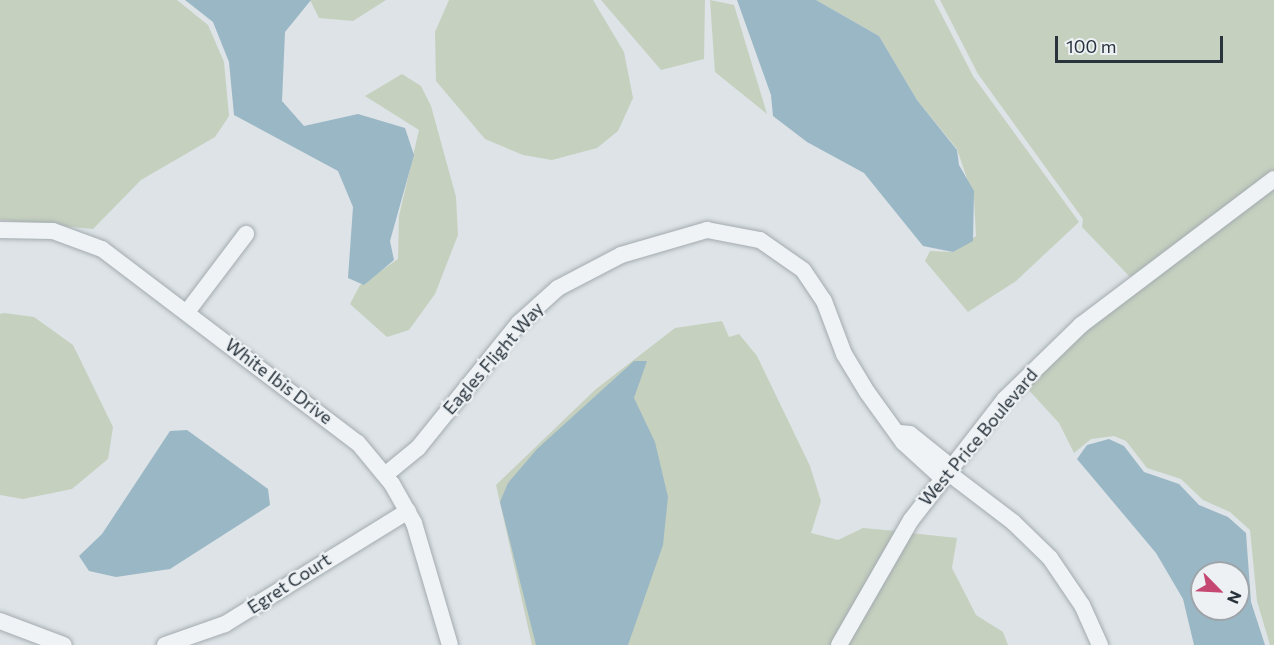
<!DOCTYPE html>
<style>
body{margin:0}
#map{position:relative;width:1274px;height:645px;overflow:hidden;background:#dde3e6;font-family:Commissioner,sans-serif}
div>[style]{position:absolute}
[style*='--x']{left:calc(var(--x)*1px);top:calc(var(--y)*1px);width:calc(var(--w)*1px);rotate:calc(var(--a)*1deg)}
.green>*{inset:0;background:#c6d0bf}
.water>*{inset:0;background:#9ab7c5}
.roads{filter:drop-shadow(0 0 2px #a3abb0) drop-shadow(0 0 2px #a3abb0)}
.minor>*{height:16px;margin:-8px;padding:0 8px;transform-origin:8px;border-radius:8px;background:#f0f3f5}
span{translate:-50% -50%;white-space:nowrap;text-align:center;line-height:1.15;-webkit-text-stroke:4.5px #edf1f4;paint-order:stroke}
.street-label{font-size:18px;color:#28333c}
.north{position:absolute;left:1190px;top:561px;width:60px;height:60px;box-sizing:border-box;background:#edf1f4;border:2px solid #9ea5aa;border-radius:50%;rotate:114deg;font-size:16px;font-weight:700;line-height:24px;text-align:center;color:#28333c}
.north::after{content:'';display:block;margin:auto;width:21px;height:27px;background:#c54872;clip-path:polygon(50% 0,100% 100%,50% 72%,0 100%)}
.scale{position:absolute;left:1055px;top:36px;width:168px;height:27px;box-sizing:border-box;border:3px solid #28333c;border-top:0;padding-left:8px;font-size:18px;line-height:21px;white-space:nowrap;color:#28333c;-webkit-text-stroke:4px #edf1f4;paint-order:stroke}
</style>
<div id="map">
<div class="green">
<i style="clip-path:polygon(0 0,177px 0,208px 25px,224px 62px,229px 116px,215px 137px,141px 180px,93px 229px,0 220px)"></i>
<i style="clip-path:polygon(310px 0,386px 0,353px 21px,319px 18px)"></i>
<i style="clip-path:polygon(449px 0,593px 0,624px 52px,633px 98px,618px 131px,597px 148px,552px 160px,523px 155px,485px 139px,436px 81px,435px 32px)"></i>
<i style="clip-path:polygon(601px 0,705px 0,704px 59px,661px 70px)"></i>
<i style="clip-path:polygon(710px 0,734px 5px,767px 114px,715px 72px)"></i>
<i style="clip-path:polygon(816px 0,934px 0,973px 76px,1079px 222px,1016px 281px,968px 312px,925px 261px,930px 251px,953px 252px,976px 236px,974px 199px,957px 149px,917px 100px,879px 36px)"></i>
<i style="clip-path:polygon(940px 0,1274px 0,1274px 171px,1130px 277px,1082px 227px,1083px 219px,978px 74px)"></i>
<i style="clip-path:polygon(402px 74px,421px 86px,431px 106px,456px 197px,458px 235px,435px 294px,409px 330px,387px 337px,350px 304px,360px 285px,398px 259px,399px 216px,419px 130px,365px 96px)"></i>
<i style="clip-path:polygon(1274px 187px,1274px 645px,1270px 645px,1257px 601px,1250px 530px,1230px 512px,1203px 500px,1181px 479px,1147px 468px,1126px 441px,1114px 436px,1091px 439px,1074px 453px,1059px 423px,1026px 387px,1085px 330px)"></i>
<i style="clip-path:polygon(4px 313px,34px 317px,73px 345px,113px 427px,108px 459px,72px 489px,23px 499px,0 495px,0 314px)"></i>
<i style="clip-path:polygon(722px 321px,729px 337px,739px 334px,757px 356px,810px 466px,821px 501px,811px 533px,838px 540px,863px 528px,896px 531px,832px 645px,532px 645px,496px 485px,596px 389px,675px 328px)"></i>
<i style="clip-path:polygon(910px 533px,957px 538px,952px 568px,976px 615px,1003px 632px,1008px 645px,846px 645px)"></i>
</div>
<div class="water">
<i style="clip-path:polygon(185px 0,311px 0,285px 32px,282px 101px,304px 126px,358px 114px,405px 128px,414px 155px,390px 241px,394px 260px,364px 285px,348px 278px,353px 207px,338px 171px,234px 115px,229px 62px,213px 22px)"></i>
<i style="clip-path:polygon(737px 0,816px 0,879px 36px,917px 100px,957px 150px,959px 165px,974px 191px,973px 241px,953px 252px,923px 246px,864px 173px,807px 142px,773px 116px,771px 95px)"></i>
<i style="clip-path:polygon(634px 361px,647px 361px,634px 398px,655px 442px,668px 497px,663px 545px,628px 645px,536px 645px,500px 502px,508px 483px,537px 449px)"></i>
<i style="clip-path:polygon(187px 430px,268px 489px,270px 505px,170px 569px,116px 577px,89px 571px,79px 556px,102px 534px,170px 431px)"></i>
<i style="clip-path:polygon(evenodd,1109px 439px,1124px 446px,1144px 472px,1179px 484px,1199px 505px,1228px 517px,1246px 533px,1251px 602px,1265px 645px,1194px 645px,1183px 599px,1156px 553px,1077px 459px,1087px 445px,1109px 439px,1202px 573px,1238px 573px,1238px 609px,1202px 609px,1202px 573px)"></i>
</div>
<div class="roads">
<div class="minor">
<i style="--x:0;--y:230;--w:53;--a:1.1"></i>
<i style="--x:53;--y:231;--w:52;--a:20.2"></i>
<i style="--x:102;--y:249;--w:321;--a:37.2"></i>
<i style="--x:358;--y:443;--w:53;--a:50.3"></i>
<i style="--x:392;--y:484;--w:45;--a:60.6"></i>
<i style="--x:414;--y:523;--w:127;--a:73.6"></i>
<i style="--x:187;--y:312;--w:98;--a:-52.9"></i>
<i style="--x:900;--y:433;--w:10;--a:6"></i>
<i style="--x:910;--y:434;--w:51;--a:38.7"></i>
<i style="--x:946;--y:471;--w:84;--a:37.3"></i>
<i style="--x:1013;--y:522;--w:52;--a:44.2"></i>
<i style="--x:1050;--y:558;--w:57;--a:55.8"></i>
<i style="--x:1082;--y:605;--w:44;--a:65.8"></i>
<i style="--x:385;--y:475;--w:43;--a:-39.3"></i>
<i style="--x:418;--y:448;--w:161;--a:-51.1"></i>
<i style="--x:519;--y:323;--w:52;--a:-41.9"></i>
<i style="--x:558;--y:288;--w:71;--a:-27.6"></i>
<i style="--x:621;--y:255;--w:90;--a:-16.2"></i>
<i style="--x:707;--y:230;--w:54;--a:10.7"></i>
<i style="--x:760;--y:240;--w:52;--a:34.9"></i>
<i style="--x:803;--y:270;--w:37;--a:56"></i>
<i style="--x:824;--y:301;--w:57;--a:69.3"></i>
<i style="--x:844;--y:354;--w:44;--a:58.8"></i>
<i style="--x:867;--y:392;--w:62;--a:54.2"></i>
<i style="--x:903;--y:442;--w:52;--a:42.6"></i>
<i style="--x:0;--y:621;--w:68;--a:20.6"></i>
<i style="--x:165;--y:645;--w:64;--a:-19.3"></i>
<i style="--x:225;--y:624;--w:215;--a:-31.7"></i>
<i style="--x:839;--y:645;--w:144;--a:-60.1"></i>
<i style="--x:911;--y:520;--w:153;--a:-52.2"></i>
<i style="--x:1005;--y:399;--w:106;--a:-44.2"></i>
<i style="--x:1081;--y:325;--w:242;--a:-37.1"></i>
</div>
</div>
<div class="street-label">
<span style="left:493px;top:358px;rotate:-49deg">Eagles Flight Way</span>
<span style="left:279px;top:381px;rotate:37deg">White Ibis Drive</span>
<span style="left:978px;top:437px;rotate:-50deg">West Price Boulevard</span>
<span style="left:289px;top:583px;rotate:-33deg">Egret Court</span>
</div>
<div class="north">N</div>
<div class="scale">100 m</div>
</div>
